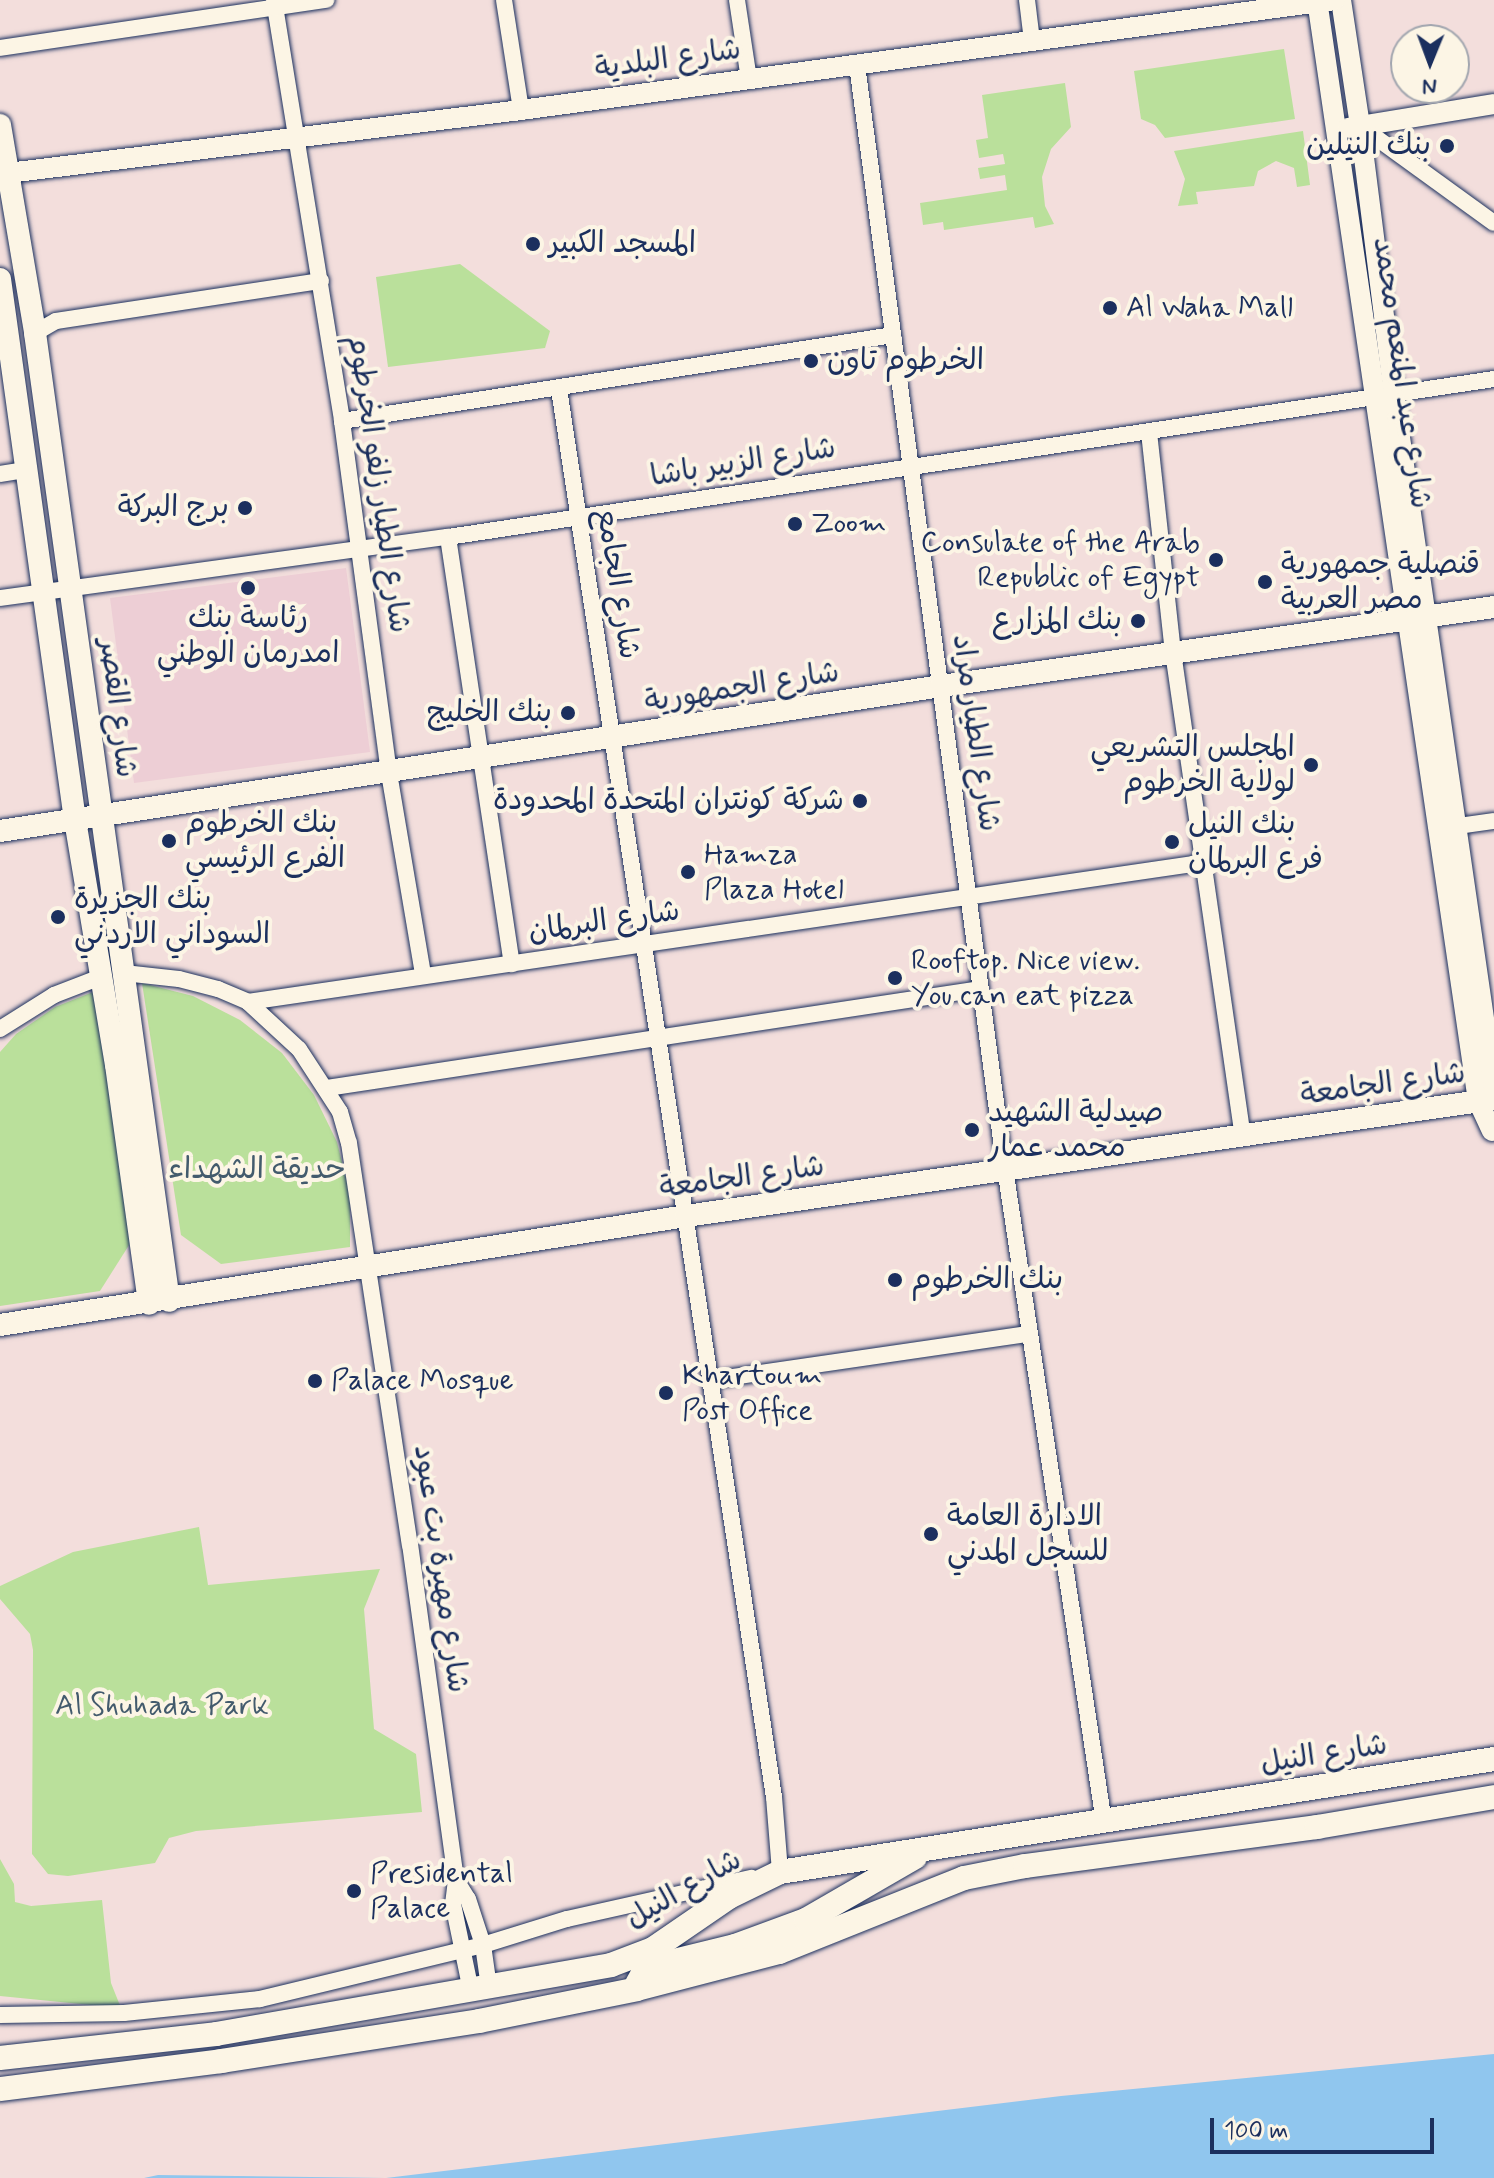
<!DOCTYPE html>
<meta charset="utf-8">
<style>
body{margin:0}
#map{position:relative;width:1494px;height:2178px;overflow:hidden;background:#f3dedc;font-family:Mynerve,"Playpen Sans Arabic",sans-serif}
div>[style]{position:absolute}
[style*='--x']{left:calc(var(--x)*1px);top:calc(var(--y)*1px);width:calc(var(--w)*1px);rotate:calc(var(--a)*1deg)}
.built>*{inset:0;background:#edced5}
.green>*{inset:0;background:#bae09b}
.water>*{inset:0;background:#90c6ee}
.roads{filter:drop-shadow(0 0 2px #1b2f5e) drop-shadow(0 0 2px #1b2f5e)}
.minor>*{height:16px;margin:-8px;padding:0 8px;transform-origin:8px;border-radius:8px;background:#fcf5e5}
.tertiary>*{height:20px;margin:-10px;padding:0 10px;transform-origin:10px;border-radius:10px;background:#fcf5e5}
.secondary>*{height:22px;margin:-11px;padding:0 11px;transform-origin:11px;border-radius:11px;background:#fcf5e5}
.primary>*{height:24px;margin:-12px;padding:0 12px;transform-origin:12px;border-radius:12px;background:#fcf5e5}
.dots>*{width:22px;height:22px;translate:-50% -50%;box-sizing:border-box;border:4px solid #fcf5e5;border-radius:50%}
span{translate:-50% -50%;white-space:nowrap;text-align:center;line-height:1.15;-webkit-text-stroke:8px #fcf5e5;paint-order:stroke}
.street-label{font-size:30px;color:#1b2f5e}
.poi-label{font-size:30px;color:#1b2f5e}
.right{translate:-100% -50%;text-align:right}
.left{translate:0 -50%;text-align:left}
.park-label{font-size:30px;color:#435b6d}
.north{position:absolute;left:1390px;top:24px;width:80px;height:80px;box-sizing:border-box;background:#fcf5e5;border:2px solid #a2a6af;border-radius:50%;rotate:181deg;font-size:22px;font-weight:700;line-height:32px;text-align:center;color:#1b2f5e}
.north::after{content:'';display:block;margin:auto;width:28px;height:36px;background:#1b2f5e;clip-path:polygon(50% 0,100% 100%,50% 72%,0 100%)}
.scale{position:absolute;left:1210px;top:2118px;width:224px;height:36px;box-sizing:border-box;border:4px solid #1b2f5e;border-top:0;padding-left:10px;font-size:24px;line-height:28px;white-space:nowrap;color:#1b2f5e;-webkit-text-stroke:6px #fcf5e5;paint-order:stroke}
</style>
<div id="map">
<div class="built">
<i style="clip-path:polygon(346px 568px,370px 752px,134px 783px,110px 598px)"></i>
</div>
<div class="green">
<i style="clip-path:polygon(1284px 49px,1295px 119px,1165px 138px,1155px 125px,1141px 119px,1134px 71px)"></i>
<i style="clip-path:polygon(1065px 83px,1071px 127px,1051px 149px,1042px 177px,1045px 206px,1054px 224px,1035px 228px,1033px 217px,944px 230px,943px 222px,923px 225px,920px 203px,1007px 190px,1005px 175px,980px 179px,978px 168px,1005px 164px,1003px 154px,979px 158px,976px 140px,988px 138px,982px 95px)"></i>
<i style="clip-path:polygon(1303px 131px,1310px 185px,1297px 187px,1294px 168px,1276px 161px,1258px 171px,1254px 186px,1196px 192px,1198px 204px,1178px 206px,1185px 179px,1174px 151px)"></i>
<i style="clip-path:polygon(460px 264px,550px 331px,545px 348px,388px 367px,376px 277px)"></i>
<i style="clip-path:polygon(142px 983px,193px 996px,240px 1020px,282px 1053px,314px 1095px,337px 1142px,350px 1194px,350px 1247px,221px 1264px,181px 1235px)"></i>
<i style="clip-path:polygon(98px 990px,131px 1242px,100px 1291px,0 1306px,0 1052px,16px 1034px,55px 1007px)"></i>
<i style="clip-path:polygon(199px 1527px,208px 1585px,380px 1569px,364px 1609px,374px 1729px,416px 1754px,422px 1812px,196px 1831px,169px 1838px,155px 1863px,68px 1876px,48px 1874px,32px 1854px,33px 1650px,30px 1634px,0 1599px,0 1586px,73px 1552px)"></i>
<i style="clip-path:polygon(0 1859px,14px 1884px,15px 1902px,31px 1906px,102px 1900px,111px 1983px,121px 2008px,0 1996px)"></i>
</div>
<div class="water">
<i style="clip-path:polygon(1494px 2054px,1494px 2178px,144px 2178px,158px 2175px,386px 2178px,1061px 2096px)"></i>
</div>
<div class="roads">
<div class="minor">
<i style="--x:274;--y:0;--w:426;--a:80.8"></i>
<i style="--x:342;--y:421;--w:355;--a:82.4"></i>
<i style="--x:389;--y:773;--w:205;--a:80.4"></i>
<i style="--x:504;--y:0;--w:111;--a:81.2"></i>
<i style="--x:737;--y:0;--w:80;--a:81.4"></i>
<i style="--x:1027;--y:0;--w:39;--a:83"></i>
<i style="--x:0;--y:48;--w:330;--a:-8.4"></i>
<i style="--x:857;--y:65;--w:1100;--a:82.37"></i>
<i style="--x:1003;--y:1155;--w:676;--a:81.4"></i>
<i style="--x:1360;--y:126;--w:165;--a:35.9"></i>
<i style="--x:35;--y:333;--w:24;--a:-30"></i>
<i style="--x:56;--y:321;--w:268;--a:-8.6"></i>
<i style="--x:559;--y:389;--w:1424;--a:81.32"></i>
<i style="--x:774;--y:1797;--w:75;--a:85.4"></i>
<i style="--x:780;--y:1872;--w:6;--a:171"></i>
<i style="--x:342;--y:421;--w:558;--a:-8.87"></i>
<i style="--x:1149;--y:432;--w:221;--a:83.8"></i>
<i style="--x:1173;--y:652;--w:488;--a:81.8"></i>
<i style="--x:0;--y:474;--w:26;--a:-9"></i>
<i style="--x:448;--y:537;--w:432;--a:81.5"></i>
<i style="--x:0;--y:598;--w:452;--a:-7.8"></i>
<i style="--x:448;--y:537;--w:1058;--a:-8.59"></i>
<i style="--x:1444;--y:828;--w:50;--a:-8"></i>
<i style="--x:124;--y:973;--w:55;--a:6.2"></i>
<i style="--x:179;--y:979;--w:40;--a:14.4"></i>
<i style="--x:218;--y:989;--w:33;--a:23"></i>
<i style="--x:248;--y:1002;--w:69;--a:42.7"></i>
<i style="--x:299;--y:1049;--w:75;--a:56.9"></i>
<i style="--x:340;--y:1112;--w:32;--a:74"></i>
<i style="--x:349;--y:1143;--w:406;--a:81.4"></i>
<i style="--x:410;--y:1544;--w:339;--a:82.2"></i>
<i style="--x:456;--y:1880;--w:24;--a:97"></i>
<i style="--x:453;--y:1904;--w:89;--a:78.3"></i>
<i style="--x:248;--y:1002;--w:968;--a:-8.31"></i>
<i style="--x:0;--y:1029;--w:64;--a:-32.2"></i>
<i style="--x:54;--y:995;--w:50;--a:-21"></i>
<i style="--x:327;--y:1088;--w:660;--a:-8.62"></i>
<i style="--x:712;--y:1380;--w:320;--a:-8.3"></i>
<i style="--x:456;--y:1880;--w:22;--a:58"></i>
<i style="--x:468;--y:1899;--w:48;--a:71.9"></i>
<i style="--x:483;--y:1945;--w:42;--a:81.9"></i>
<i style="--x:0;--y:2015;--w:124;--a:-0.9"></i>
<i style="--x:124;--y:2013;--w:137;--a:-5.9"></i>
<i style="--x:260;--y:1999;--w:229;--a:-13.6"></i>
<i style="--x:483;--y:1945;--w:88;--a:-17.2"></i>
<i style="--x:567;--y:1919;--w:189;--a:-12.6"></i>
</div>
<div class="tertiary">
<i style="--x:1317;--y:0;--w:1113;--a:81.68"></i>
<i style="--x:1478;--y:1101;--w:33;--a:65"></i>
<i style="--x:1341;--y:0;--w:127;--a:81.4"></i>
<i style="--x:1360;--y:126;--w:272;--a:82.8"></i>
<i style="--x:1394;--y:396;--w:698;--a:81.77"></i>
<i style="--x:1348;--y:128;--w:148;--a:-9.3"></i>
<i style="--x:8;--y:173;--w:517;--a:-7"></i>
<i style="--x:521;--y:110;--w:821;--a:-7.7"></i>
</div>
<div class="secondary">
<i style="--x:0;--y:125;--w:211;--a:80.4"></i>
<i style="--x:35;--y:333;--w:977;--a:82.12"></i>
<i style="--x:0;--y:279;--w:546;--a:82.11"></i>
<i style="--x:75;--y:820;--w:248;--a:80.5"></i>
<i style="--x:116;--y:1065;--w:241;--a:82.1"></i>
<i style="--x:0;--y:831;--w:952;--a:-8.76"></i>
<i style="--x:941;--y:686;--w:559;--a:-8.13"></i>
<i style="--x:0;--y:1325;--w:695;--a:-9.03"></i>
<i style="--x:686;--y:1216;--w:816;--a:-8.24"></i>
</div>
<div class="primary">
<i style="--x:637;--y:1984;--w:18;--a:-61"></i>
<i style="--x:646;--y:1968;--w:92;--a:-13.9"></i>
<i style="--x:735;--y:1946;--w:76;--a:-20.1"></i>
<i style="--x:806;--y:1920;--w:126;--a:-30"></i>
<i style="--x:0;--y:2058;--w:217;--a:-6.3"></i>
<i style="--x:216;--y:2034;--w:401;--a:-9.9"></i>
<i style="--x:611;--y:1965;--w:45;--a:-20.9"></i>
<i style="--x:653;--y:1949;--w:92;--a:-34.4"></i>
<i style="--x:729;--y:1897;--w:57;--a:-26.1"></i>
<i style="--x:780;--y:1872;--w:723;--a:-8.99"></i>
<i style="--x:0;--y:2089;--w:223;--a:-7.2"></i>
<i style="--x:221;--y:2061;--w:261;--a:-8.8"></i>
<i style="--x:479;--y:2021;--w:161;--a:-11.4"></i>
<i style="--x:637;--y:1989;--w:147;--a:-14.6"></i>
<i style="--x:779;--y:1952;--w:199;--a:-21.8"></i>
<i style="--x:964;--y:1878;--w:62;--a:-11.1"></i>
<i style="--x:1025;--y:1866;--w:295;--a:-7.6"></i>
<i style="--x:1317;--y:1827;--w:180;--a:-9.6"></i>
</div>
</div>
<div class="dots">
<i style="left:1447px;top:146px;background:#1b2f5e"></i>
<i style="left:533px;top:244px;background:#1b2f5e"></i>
<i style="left:1110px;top:308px;background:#1b2f5e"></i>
<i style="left:811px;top:361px;background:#1b2f5e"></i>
<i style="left:245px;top:508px;background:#1b2f5e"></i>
<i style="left:795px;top:524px;background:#1b2f5e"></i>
<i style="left:1216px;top:560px;background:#1b2f5e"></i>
<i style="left:1265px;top:582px;background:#1b2f5e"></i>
<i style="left:248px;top:588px;background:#1b2f5e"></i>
<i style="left:1138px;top:621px;background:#1b2f5e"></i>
<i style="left:568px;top:713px;background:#1b2f5e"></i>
<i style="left:1311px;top:765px;background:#1b2f5e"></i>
<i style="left:860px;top:801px;background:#1b2f5e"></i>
<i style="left:169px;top:841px;background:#1b2f5e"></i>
<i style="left:1172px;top:842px;background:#1b2f5e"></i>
<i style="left:688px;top:872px;background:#1b2f5e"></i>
<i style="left:58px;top:917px;background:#1b2f5e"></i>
<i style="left:895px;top:978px;background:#1b2f5e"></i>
<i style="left:972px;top:1130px;background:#1b2f5e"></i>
<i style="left:895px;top:1280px;background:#1b2f5e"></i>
<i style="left:315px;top:1381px;background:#1b2f5e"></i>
<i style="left:666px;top:1393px;background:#1b2f5e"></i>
<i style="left:931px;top:1534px;background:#1b2f5e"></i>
<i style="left:354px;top:1891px;background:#1b2f5e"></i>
</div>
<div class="street-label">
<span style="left:668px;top:60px;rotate:-8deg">شارع البلدية</span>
<span style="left:1401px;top:373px;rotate:82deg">شارع عبد المنعم محمد</span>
<span style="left:743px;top:463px;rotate:-9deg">شارع الزبير باشا</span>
<span style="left:378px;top:484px;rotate:82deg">شارع الطيار زلفو الخرطوم</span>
<span style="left:617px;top:584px;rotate:81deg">شارع الجامع</span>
<span style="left:742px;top:688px;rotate:-9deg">شارع الجمهورية</span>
<span style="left:117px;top:708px;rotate:83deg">شارع القصر</span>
<span style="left:975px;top:733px;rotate:82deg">شارع الطيار مراد</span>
<span style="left:604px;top:922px;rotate:-8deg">شارع البرلمان</span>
<span style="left:1383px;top:1085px;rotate:-8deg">شارع الجامعة</span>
<span style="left:742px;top:1178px;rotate:-8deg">شارع الجامعة</span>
<span style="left:440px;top:1569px;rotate:82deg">شارع مهيرة بت عبود</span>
<span style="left:1324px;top:1755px;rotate:-9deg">شارع النيل</span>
<span style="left:684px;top:1890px;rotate:-30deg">شارع النيل</span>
</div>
<div class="poi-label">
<span class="right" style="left:1431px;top:146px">بنك النيلين</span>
<span class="left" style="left:549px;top:244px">المسجد الكبير</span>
<span class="left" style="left:1126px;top:308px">Al Waha Mall</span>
<span class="left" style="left:827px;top:361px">الخرطوم تاون</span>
<span class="right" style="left:229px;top:508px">برج البركة</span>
<span class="left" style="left:811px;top:524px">Zoom</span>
<span class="right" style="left:1200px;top:560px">Consulate of the Arab<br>Republic of Egypt</span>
<span class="left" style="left:1281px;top:582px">قنصلية جمهورية<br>مصر العربية</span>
<span style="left:248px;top:636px">رئاسة بنك<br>امدرمان الوطني</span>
<span class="right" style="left:1122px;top:621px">بنك المزارع</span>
<span class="right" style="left:552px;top:713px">بنك الخليج</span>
<span class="right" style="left:1295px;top:765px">المجلس التشريعي<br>لولاية الخرطوم</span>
<span class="right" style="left:844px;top:801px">شركة كونتران المتحدة المحدودة</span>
<span class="left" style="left:185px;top:841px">بنك الخرطوم<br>الفرع الرئيسي</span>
<span class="left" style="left:1188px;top:842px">بنك النيل<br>فرع البرلمان</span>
<span class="left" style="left:704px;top:872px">Hamza<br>Plaza Hotel</span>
<span class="left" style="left:74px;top:917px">بنك الجزيرة<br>السوداني الاردني</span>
<span class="left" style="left:911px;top:978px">Rooftop. Nice view.<br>You can eat pizza</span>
<span class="left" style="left:988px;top:1130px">صيدلية الشهيد<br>محمد عمار</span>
<span class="left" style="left:911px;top:1280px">بنك الخرطوم</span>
<span class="left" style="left:682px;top:1393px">Khartoum<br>Post Office</span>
<span class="left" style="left:331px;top:1381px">Palace Mosque</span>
<span class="left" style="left:947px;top:1534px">الادارة العامة<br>للسجل المدني</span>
<span class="left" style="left:370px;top:1891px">Presidental<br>Palace</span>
</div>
<div class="park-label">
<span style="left:257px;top:1170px">حديقة الشهداء</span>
<span style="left:162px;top:1706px">Al Shuhada Park</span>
</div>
<div class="north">N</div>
<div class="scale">100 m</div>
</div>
